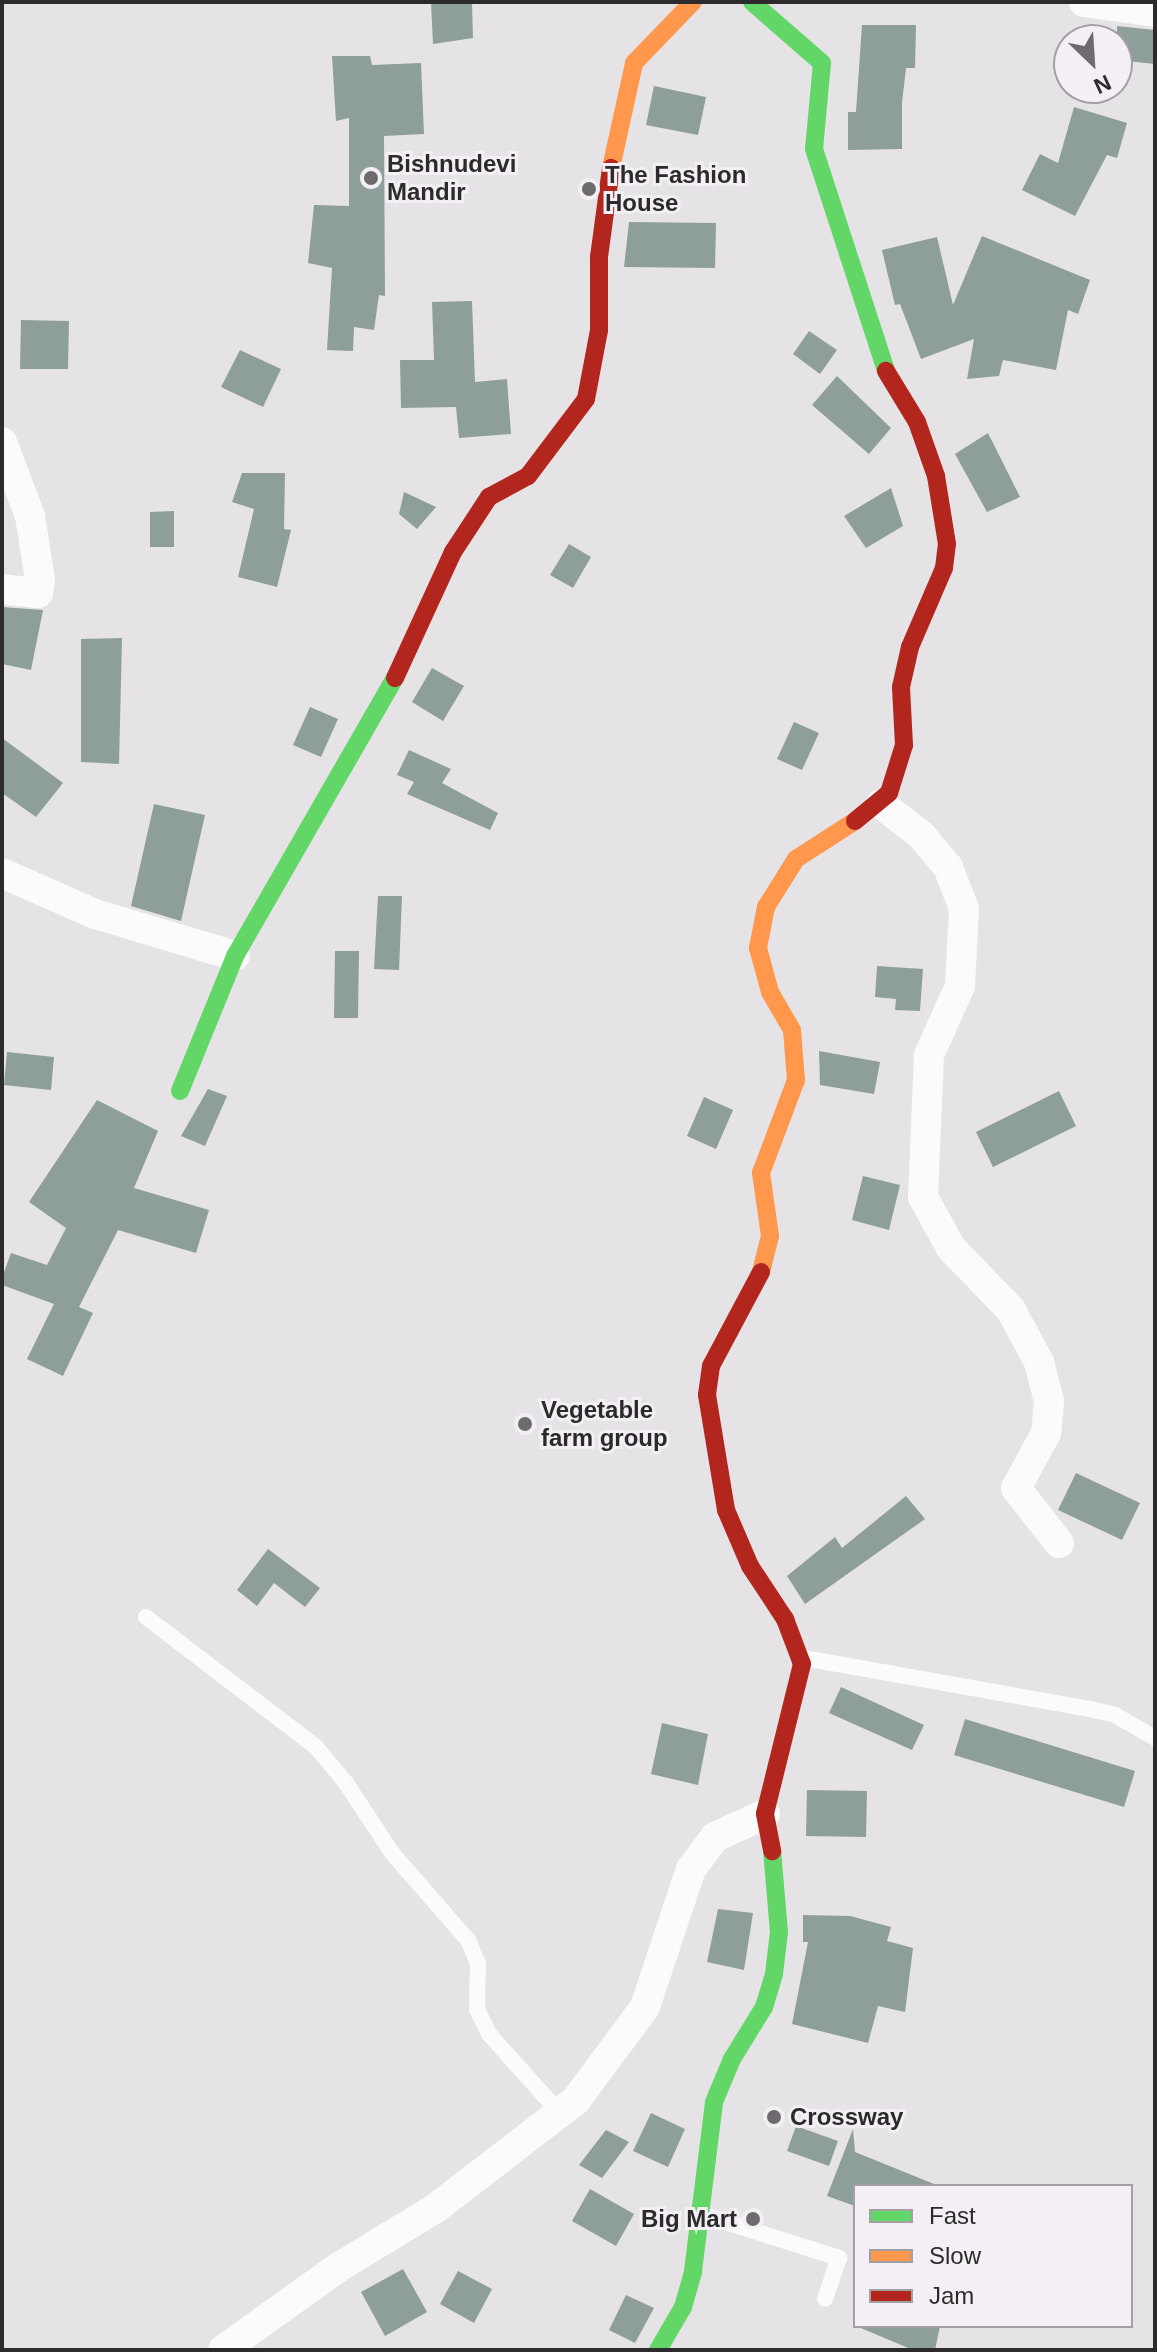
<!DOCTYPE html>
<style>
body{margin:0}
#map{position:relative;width:1157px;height:2352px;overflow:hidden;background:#e5e3e6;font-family:Helvetica,sans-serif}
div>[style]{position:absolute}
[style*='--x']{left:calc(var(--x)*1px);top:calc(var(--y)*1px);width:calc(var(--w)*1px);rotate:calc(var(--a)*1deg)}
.building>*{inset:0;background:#8e9f9b}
.lane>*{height:16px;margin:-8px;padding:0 8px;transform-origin:8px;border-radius:8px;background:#fbfbfb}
.street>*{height:30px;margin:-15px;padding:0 15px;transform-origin:15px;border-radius:15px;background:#fbfbfb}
.fast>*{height:18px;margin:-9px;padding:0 9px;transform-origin:9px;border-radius:9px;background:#63d668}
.slow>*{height:18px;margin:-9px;padding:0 9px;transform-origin:9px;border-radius:9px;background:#ff974d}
.jam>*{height:18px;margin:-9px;padding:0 9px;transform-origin:9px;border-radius:9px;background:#b3261e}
.dots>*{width:22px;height:22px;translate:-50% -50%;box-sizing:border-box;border:4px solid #f3eff4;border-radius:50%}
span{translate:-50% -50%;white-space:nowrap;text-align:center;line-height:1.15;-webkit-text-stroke:6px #f3eff4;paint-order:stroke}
.poi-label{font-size:24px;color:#2c2a2c;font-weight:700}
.left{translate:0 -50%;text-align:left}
.right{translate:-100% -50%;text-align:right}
.frame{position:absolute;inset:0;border:4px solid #2c2a2c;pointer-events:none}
.legend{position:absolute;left:853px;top:2184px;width:280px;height:144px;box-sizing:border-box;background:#f3eff4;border:2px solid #a3a0a4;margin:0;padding:10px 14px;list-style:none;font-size:24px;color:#2c2a2c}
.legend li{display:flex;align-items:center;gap:16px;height:40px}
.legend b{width:40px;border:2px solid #a3a0a4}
.north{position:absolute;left:1053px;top:24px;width:80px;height:80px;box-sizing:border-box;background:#f3eff4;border:2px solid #a3a0a4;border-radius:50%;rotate:155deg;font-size:22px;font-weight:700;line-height:32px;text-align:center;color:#2c2a2c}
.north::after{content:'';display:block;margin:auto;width:28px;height:36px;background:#6d6b6d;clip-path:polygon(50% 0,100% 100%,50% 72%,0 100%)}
</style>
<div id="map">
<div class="building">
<i style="clip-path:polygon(431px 2px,472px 2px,473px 38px,433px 44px)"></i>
<i style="clip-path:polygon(862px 25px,916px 25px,915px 68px,906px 68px,902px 103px,902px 149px,848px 150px,848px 112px,856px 112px)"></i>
<i style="clip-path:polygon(1117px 26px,1155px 30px,1155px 64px,1117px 60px)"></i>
<i style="clip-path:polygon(332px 56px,370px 56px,372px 65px,421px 63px,424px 134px,384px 136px,385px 296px,379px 295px,374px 330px,354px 327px,353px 351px,327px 350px,332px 268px,308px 263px,314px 205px,349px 206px,349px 118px,336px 121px)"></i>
<i style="clip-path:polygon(654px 86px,706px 97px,698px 135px,646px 125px)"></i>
<i style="clip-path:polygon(1074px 107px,1127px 123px,1117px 158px,1107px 155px,1075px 216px,1022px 190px,1040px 154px,1058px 163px)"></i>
<i style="clip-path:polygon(629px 222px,716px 223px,715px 268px,624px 267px)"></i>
<i style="clip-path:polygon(982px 236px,1090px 280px,1078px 314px,1068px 310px,1056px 370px,1003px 360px,999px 376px,967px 379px,974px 339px,921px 359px,900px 304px,895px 305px,882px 250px,937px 237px,953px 305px)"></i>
<i style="clip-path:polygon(472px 301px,475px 382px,507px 379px,511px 434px,459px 438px,456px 407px,401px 408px,400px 360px,434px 360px,432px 302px)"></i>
<i style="clip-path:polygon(21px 320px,69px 321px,68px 369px,20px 369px)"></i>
<i style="clip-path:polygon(809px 331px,837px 350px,820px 374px,793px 354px)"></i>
<i style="clip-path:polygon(240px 350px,281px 369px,263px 407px,221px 387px)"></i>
<i style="clip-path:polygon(837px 376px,891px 428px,869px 454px,812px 405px)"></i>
<i style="clip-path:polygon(988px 433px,1020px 497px,987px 512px,955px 454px)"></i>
<i style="clip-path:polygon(242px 473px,285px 473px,284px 529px,291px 530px,277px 587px,238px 577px,254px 509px,232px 502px)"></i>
<i style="clip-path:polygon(891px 488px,903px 526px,866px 548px,844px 516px)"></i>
<i style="clip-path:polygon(404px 492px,436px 507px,417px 529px,399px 514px)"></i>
<i style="clip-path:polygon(174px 511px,174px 547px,150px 547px,150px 512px)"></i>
<i style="clip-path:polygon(569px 544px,591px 557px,573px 588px,550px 575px)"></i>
<i style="clip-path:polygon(2px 607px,43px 610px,31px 670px,2px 664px)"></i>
<i style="clip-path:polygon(122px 638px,119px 764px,81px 762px,81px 639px)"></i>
<i style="clip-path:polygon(432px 668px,464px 686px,443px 721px,412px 702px)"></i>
<i style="clip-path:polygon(310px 707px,338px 719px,321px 757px,293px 745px)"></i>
<i style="clip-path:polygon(794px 722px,819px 733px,802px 770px,777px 759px)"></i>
<i style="clip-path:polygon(2px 738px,63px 783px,36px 817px,2px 793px)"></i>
<i style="clip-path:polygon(409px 750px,451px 769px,442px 783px,498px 813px,490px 830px,407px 794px,414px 782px,397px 775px)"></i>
<i style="clip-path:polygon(154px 804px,205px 815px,181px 921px,131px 906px)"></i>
<i style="clip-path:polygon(378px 896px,402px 896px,399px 970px,374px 969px)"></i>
<i style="clip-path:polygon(335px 951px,359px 951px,358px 1018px,334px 1018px)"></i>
<i style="clip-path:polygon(877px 966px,923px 969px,920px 1011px,895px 1010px,896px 999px,875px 997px)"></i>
<i style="clip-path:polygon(819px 1051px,880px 1062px,874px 1094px,820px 1085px)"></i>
<i style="clip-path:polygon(7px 1052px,54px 1057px,51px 1090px,4px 1085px)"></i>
<i style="clip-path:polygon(208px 1089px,227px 1096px,205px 1146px,181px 1136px)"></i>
<i style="clip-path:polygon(1059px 1091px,1076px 1126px,993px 1167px,976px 1132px)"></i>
<i style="clip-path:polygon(704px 1097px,733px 1110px,716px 1149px,687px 1136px)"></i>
<i style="clip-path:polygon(97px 1100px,158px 1131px,134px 1188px,209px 1210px,196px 1253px,118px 1230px,79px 1307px,93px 1313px,63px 1376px,27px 1359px,54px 1304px,2px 1285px,2px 1278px,11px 1253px,47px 1265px,66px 1228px,29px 1202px)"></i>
<i style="clip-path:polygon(863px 1176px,900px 1185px,889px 1230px,852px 1220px)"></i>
<i style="clip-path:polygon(1076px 1473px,1140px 1503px,1122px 1540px,1058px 1510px)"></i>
<i style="clip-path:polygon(906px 1496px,925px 1519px,805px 1604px,787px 1576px,835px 1537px,842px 1548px)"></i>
<i style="clip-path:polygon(268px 1549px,320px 1588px,305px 1607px,274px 1583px,257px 1606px,237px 1590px)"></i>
<i style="clip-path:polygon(841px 1687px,924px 1725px,912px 1750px,829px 1713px)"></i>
<i style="clip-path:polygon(965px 1719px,1135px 1771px,1124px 1807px,954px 1755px)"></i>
<i style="clip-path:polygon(662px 1723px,708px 1734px,698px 1785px,651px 1774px)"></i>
<i style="clip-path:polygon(807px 1790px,867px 1791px,866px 1837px,806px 1836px)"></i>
<i style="clip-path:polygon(718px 1909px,753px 1913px,744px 1970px,707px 1962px)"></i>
<i style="clip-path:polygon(803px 1915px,850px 1916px,891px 1927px,887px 1941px,913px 1948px,905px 2012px,878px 2006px,868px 2043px,792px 2024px,808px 1942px,803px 1942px)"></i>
<i style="clip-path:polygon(651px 2113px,685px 2129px,668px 2167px,633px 2151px)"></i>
<i style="clip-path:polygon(796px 2126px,838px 2141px,829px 2166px,787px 2151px)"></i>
<i style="clip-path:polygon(853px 2129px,855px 2152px,939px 2186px,855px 2186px,855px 2206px,827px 2196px)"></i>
<i style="clip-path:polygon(606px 2130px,629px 2142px,602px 2178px,579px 2165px)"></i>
<i style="clip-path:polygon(590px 2189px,634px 2214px,616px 2246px,572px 2221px)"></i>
<i style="clip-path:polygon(403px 2269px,427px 2312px,385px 2336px,361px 2292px)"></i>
<i style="clip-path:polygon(458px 2271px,492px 2289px,474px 2323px,440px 2304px)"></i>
<i style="clip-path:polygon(626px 2295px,654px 2308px,635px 2343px,609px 2330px)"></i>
<i style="clip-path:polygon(856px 2326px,940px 2326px,935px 2350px,913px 2350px)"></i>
</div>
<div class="lane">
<i style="--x:146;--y:1617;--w:214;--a:37.4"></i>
<i style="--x:316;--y:1747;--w:47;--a:50.2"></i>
<i style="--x:346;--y:1783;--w:84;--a:56.7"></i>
<i style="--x:392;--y:1853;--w:116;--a:48.9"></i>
<i style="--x:468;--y:1940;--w:25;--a:67"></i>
<i style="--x:478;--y:1963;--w:46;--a:91.2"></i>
<i style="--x:477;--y:2009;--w:28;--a:64"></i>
<i style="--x:489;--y:2034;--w:106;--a:48.1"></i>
<i style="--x:804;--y:1658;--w:291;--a:10.1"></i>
<i style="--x:1090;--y:1709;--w:26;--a:13"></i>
<i style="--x:1115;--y:1715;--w:46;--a:29.9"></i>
<i style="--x:703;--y:2215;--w:143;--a:17.5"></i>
<i style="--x:839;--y:2258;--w:43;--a:108.9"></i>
</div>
<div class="street">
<i style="--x:1084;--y:2;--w:72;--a:8"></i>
<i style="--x:2;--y:442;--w:79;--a:69.3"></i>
<i style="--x:30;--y:516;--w:65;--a:81.1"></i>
<i style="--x:40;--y:580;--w:13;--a:99"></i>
<i style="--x:38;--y:593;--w:36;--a:-174"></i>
<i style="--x:881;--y:804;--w:51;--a:37.8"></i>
<i style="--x:921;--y:835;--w:42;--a:49.8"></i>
<i style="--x:948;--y:867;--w:45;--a:69.1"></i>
<i style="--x:964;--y:909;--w:77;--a:93"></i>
<i style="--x:960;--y:986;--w:76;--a:114.2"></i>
<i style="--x:929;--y:1055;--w:142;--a:92.4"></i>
<i style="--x:923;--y:1197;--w:58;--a:61.2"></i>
<i style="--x:951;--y:1248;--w:86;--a:45.9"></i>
<i style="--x:1011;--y:1310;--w:59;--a:61.7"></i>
<i style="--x:1039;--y:1362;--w:40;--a:75.6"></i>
<i style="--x:1049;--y:1401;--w:32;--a:95"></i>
<i style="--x:1046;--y:1433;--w:63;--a:118.6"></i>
<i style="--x:1016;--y:1488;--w:70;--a:52"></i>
<i style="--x:2;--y:873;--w:102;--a:23.8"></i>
<i style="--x:95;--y:914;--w:146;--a:16.7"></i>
<i style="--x:223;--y:2350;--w:143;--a:-35.6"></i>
<i style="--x:339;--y:2267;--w:114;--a:-31.3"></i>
<i style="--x:436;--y:2208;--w:177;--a:-37.6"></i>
<i style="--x:576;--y:2100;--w:116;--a:-53.4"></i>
<i style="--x:645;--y:2007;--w:145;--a:-71.6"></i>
<i style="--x:691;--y:1869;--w:40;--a:-53"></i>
<i style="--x:715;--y:1837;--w:55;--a:-24.7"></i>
</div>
<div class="fast">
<i style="--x:752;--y:2;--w:93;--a:41.1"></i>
<i style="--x:822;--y:63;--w:86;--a:95.3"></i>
<i style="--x:814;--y:149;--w:233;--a:72"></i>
<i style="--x:180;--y:1091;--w:146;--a:-67.8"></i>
<i style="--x:235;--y:956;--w:321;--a:-60.1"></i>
<i style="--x:658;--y:2350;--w:50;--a:-59.8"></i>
<i style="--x:683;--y:2307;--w:37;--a:-74"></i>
<i style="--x:693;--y:2271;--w:170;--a:-82.9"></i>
<i style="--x:714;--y:2102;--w:47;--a:-67.3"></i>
<i style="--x:732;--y:2059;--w:61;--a:-58.4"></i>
<i style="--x:764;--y:2007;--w:34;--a:-73"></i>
<i style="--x:774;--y:1974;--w:42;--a:-83.2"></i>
<i style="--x:779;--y:1932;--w:81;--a:-94.9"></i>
</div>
<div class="slow">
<i style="--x:611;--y:168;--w:107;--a:-77.6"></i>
<i style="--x:634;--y:63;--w:85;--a:-46"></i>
<i style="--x:761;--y:1272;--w:37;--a:-76"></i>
<i style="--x:770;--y:1236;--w:64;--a:-98.1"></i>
<i style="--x:761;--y:1173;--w:99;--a:-69.4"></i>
<i style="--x:796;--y:1080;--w:50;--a:-94.6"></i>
<i style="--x:792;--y:1030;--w:44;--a:-120.1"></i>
<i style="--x:770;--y:992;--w:46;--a:-105.3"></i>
<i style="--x:758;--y:948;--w:42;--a:-79"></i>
<i style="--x:766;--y:907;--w:57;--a:-58"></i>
<i style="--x:796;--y:859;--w:70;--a:-32.8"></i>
</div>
<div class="jam">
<i style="--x:395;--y:678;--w:139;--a:-65.3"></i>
<i style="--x:453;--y:552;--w:66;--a:-56.8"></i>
<i style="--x:489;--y:497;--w:44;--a:-28.3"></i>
<i style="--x:528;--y:476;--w:96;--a:-53"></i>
<i style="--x:586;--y:399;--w:70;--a:-79.3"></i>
<i style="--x:599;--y:330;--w:73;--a:-90"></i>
<i style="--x:599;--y:257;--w:90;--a:-82.3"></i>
<i style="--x:855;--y:821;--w:44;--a:-39.5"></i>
<i style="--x:889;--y:793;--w:50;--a:-72.6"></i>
<i style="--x:904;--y:745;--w:58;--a:-93"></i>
<i style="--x:901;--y:687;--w:41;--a:-77.3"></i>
<i style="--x:910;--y:647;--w:86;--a:-66.7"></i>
<i style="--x:944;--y:568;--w:24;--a:-83"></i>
<i style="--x:947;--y:544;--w:69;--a:-99.2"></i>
<i style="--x:936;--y:476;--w:57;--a:-109.4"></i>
<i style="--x:917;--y:422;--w:60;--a:-121.3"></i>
<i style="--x:761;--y:1272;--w:106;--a:118"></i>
<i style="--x:711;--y:1366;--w:29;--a:98"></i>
<i style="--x:707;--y:1395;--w:117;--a:80.6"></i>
<i style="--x:726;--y:1510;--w:61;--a:66.8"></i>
<i style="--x:750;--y:1566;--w:64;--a:56.6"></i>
<i style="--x:785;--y:1619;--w:48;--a:69.3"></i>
<i style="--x:802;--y:1664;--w:154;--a:103.9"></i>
<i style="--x:765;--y:1814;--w:38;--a:79"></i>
</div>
<div class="dots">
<i style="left:371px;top:178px;background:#6d6b6d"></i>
<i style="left:589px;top:189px;background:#6d6b6d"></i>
<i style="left:525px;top:1424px;background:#6d6b6d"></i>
<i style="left:774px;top:2117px;background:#6d6b6d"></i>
<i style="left:753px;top:2219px;background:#6d6b6d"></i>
</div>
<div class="poi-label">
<span class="left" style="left:387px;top:178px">Bishnudevi<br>Mandir</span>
<span class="left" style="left:605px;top:189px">The Fashion<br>House</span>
<span class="left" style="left:541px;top:1424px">Vegetable<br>farm group</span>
<span class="left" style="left:790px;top:2117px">Crossway</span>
<span class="right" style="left:737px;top:2219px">Big Mart</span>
</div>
<div class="frame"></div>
<ul class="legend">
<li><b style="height:10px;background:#63d668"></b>Fast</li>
<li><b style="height:10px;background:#ff974d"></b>Slow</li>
<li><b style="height:10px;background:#b3261e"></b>Jam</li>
</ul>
<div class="north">N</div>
</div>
